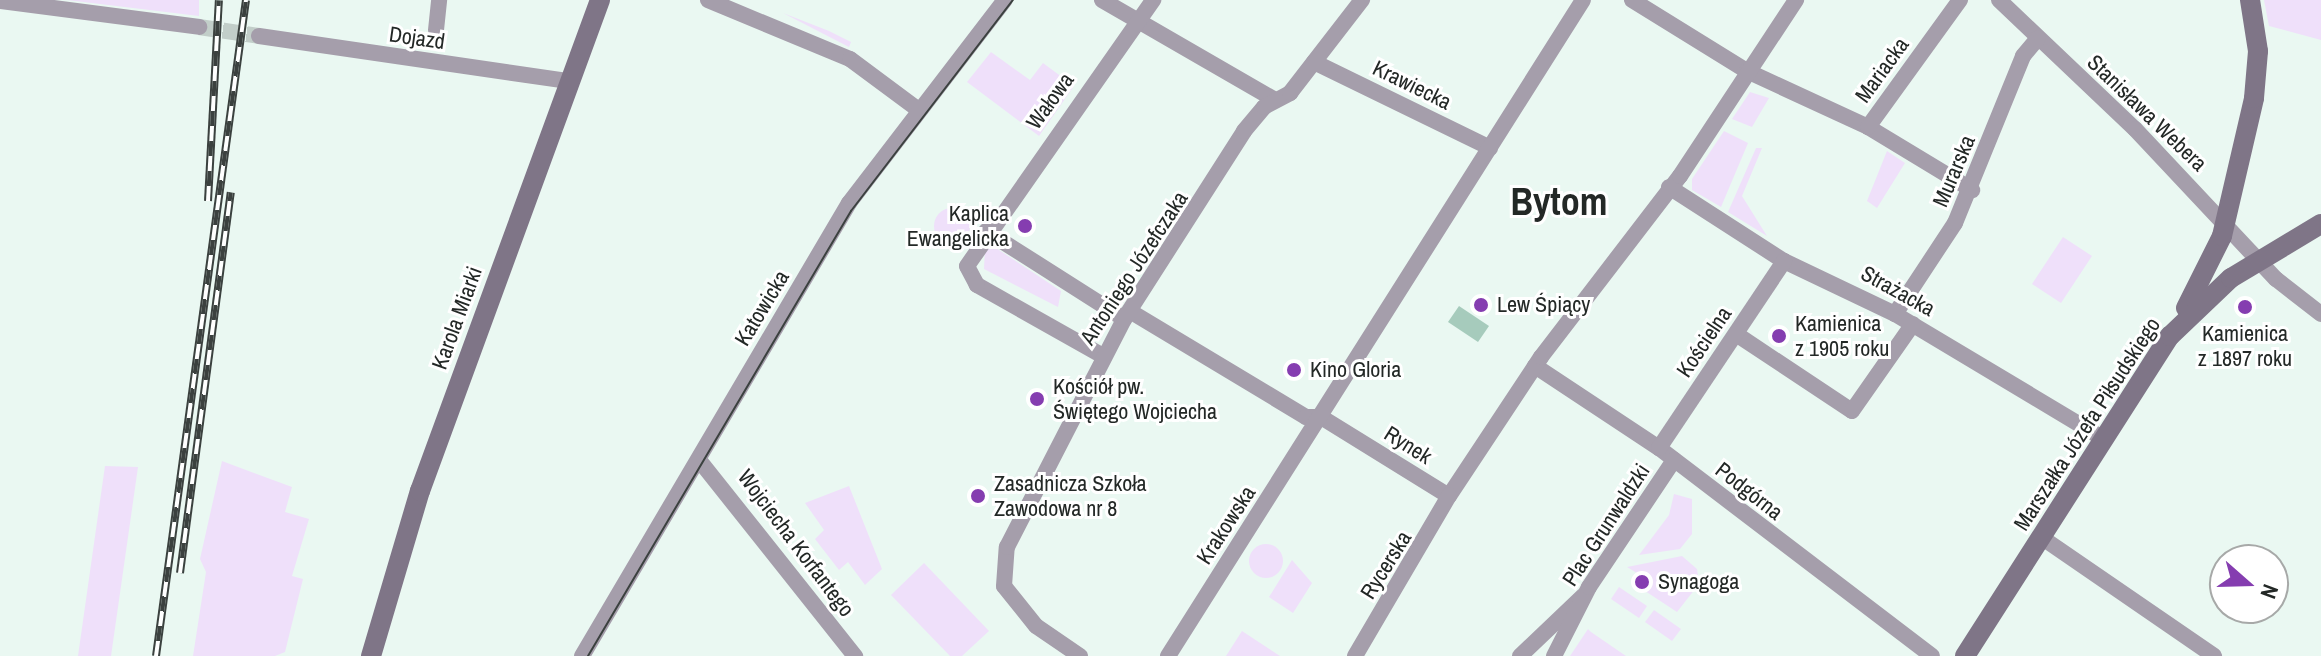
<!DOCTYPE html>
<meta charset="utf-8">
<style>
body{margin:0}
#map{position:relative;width:2321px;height:656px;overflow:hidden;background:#eaf8f2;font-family:"Archivo Narrow",sans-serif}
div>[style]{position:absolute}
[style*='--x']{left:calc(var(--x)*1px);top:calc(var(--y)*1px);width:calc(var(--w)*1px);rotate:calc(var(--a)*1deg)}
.green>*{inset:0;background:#efe0fa}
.round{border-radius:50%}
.water>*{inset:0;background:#a6cbbc}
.street-tunnel>*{height:16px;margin-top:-8px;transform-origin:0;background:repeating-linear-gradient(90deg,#c2cec9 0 16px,transparent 0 24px)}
.street>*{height:16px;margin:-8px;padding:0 8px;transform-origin:8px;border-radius:8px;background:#a59eab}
.secondary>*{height:20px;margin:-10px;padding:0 10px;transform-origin:10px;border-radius:10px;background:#7f7587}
.tram>*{height:2px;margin:-1px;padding:0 1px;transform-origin:1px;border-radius:1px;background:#3b413f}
.rail>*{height:8px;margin-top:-4px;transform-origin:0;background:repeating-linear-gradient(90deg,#fff 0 15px,#3b413f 0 30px);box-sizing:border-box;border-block:2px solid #3b413f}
.dots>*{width:22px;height:22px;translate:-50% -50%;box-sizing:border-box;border:4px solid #fff;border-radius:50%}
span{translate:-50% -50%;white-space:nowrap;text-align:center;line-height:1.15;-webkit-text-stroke:6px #fff;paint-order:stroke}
.street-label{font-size:22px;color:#232826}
.poi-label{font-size:22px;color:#232826}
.right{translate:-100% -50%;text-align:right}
.left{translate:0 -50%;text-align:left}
.town-label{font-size:38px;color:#232826;font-weight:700}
.north{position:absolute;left:2209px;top:544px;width:80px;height:80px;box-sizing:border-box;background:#fff;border:2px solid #a7a9a8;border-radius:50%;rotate:110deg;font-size:22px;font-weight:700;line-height:32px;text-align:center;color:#232826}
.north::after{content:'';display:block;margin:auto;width:28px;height:36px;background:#853db0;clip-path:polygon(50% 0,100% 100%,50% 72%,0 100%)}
</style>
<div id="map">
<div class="green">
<i style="clip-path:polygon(67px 0,199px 0,199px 16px)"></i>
<i style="clip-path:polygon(2264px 0,2321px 0,2321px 40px,2269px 26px)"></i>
<i style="clip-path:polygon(783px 13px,829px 31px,851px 42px,849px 47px)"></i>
<i style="clip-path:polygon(991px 52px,1030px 80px,1043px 63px,1074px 86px,1039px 136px,967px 82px)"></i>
<i style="clip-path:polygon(1750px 92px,1769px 98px,1752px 127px,1732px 119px)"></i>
<i style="clip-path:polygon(1724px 131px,1748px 143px,1721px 207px,1692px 190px,1692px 179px)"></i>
<i style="clip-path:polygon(1756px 148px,1762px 148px,1742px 196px,1767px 236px,1728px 212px)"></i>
<i style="clip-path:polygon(1887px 151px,1905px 163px,1877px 208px,1867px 201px)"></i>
<i class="round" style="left:934px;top:208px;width:36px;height:36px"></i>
<i style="clip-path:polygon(2063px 237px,2092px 256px,2061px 303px,2032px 284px)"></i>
<i style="clip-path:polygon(996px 248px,1061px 291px,1058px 307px,984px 269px,985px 249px)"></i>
<i style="clip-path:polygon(222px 461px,292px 487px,285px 512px,309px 519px,292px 576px,303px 579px,285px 652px,275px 656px,193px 656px,206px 572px,200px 559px)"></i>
<i style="clip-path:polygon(105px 466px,138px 467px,111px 656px,78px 656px)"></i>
<i style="clip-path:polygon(849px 486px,882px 569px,865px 585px,848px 562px,839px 570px,815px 539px,824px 530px,805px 503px)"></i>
<i style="clip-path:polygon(1674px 494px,1692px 499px,1692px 534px,1680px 549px,1639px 555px,1669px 515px)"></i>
<i class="round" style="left:1249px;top:544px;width:34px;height:34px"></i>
<i style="clip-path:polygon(1682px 556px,1697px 569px,1699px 584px,1677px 612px,1642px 589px,1650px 581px,1627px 567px)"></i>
<i style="clip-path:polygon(1292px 560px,1312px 583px,1293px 613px,1269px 597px)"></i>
<i style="clip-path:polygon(924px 563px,989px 631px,962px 656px,950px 656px,891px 595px)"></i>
<i style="clip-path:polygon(1619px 587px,1647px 606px,1639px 618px,1611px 599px)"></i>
<i style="clip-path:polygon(1654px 610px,1681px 629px,1672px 641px,1645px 622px)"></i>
<i style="clip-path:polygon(1588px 629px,1591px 632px,1626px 656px,1570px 656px)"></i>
<i style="clip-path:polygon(1242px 631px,1280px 656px,1226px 656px)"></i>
</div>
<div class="water">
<i style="clip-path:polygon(1459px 306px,1489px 326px,1478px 342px,1448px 322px)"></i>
</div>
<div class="street-tunnel">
<i style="--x:199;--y:27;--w:61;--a:8.5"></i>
</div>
<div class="street">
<i style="--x:708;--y:0;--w:154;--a:22.6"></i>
<i style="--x:850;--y:59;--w:82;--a:36.6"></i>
<i style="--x:1102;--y:0;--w:200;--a:30"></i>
<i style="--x:1632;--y:0;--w:135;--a:31.7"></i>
<i style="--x:1747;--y:71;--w:133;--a:24.8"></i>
<i style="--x:1868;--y:127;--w:122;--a:31.2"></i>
<i style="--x:1999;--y:0;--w:187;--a:43.5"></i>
<i style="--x:2135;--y:129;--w:206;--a:46.8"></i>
<i style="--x:2276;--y:279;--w:57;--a:37.9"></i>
<i style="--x:0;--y:1;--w:201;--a:7.4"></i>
<i style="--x:436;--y:30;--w:30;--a:-84"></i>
<i style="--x:259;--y:36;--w:313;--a:8.3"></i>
<i style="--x:1314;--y:62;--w:196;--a:26"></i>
<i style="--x:1868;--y:127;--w:157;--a:-54.1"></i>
<i style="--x:1669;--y:187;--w:137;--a:32.8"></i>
<i style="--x:1784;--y:261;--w:123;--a:25.5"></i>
<i style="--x:1895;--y:314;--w:244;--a:30.9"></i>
<i style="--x:986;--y:231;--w:164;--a:32.5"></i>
<i style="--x:1133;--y:313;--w:202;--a:31"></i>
<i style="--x:1306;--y:417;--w:15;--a:0"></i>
<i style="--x:1895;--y:314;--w:109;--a:-56.6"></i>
<i style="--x:1955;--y:223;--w:180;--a:-67.8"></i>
<i style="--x:2023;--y:56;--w:23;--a:-50"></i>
<i style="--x:1736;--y:334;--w:139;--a:33.6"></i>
<i style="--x:1852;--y:411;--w:106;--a:-55"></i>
<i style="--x:1103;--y:356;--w:145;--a:-150.6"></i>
<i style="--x:977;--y:285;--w:21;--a:-118"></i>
<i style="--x:967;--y:266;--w:325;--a:-55"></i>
<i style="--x:1535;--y:366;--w:149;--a:33.5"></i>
<i style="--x:1659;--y:448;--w:343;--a:37.3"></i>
<i style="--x:1321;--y:417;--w:150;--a:31.7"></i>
<i style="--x:1659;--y:448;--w:225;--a:-56.2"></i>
<i style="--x:699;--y:460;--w:251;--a:51.5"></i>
<i style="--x:1449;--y:496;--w:167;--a:-56.5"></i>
<i style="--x:1541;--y:357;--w:228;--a:-52.5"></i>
<i style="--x:1680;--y:176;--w:211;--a:-56.6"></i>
<i style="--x:2041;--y:537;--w:210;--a:34.5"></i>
<i style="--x:582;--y:656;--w:526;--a:-59.48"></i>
<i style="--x:849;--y:203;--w:256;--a:-52.5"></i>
<i style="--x:1080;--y:656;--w:53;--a:-145.7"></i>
<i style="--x:1036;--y:626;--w:51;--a:-128.7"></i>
<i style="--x:1004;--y:586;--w:39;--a:-86"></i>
<i style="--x:1007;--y:547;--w:256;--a:-62.8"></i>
<i style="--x:1124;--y:319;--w:223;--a:-57.4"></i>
<i style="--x:1244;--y:131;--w:31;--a:-50"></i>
<i style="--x:1264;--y:107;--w:30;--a:-28"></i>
<i style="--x:1290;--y:93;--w:118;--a:-52.3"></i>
<i style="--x:1168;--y:656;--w:776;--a:-57.68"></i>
<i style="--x:1355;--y:656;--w:186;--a:-59.6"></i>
<i style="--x:1520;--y:656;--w:87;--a:-43.6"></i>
<i style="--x:1554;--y:656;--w:77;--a:-63.1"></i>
<i style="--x:1589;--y:587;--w:153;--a:-56.2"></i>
</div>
<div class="secondary">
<i style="--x:2186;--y:308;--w:80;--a:-63.4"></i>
<i style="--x:2222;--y:236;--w:142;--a:-76.9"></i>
<i style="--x:2254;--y:98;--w:47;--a:-85.1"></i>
<i style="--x:2258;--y:51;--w:52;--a:-98.9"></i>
<i style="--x:371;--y:656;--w:172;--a:-73.5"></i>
<i style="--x:420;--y:491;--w:523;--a:-69.87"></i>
<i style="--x:1965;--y:656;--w:380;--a:-57.4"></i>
<i style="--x:2170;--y:336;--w:84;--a:-43.6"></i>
<i style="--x:2231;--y:278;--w:105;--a:-31"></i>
</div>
<div class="tram">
<i style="--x:588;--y:656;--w:517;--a:-59.42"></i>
<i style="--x:851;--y:211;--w:266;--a:-52.5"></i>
</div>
<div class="rail">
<i style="--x:208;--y:201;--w:201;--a:-86.9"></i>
<i style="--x:180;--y:573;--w:384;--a:-82.4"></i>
<i style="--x:156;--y:656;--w:662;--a:-82.19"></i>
</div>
<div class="dots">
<i style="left:1025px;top:226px;background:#853db0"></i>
<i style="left:1481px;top:305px;background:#853db0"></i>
<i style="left:2245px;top:307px;background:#853db0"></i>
<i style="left:1779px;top:336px;background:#853db0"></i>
<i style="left:1294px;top:370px;background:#853db0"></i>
<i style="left:1037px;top:399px;background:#853db0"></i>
<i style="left:978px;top:496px;background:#853db0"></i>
<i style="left:1642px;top:582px;background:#853db0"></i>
</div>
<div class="street-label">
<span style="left:417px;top:38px;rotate:8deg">Dojazd</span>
<span style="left:1882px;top:70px;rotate:-54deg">Mariacka</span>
<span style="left:1412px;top:85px;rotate:26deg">Krawiecka</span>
<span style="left:1050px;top:101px;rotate:-54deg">Wałowa</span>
<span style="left:2147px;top:113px;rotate:44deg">Stanisława Webera</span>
<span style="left:1954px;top:171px;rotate:-67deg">Murarska</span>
<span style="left:1134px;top:268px;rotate:-57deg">Antoniego Józefczaka</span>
<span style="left:1898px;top:291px;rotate:29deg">Strażacka</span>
<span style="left:762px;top:308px;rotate:-59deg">Katowicka</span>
<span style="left:457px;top:318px;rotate:-70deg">Karola Miarki</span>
<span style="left:1704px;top:342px;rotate:-56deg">Kościelna</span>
<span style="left:2087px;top:424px;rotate:-57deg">Marszałka Józefa Piłsudskiego</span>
<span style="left:1408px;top:445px;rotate:32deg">Rynek</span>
<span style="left:1749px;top:491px;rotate:38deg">Podgórna</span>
<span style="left:1226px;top:525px;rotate:-57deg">Krakowska</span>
<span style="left:1606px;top:525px;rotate:-57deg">Plac Grunwaldzki</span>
<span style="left:796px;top:543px;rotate:53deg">Wojciecha Korfantego</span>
<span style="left:1386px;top:565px;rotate:-58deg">Rycerska</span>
</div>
<div class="poi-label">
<span class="right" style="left:1009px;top:226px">Kaplica<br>Ewangelicka</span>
<span class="left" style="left:1497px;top:305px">Lew Śpiący</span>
<span class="left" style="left:1795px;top:336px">Kamienica<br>z 1905 roku</span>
<span style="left:2245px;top:346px">Kamienica<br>z 1897 roku</span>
<span class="left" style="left:1310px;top:370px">Kino Gloria</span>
<span class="left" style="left:1053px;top:399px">Kościół pw.<br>Świętego Wojciecha</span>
<span class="left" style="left:994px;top:496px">Zasadnicza Szkoła<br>Zawodowa nr 8</span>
<span class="left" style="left:1658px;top:582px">Synagoga</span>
</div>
<div class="town-label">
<span style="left:1559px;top:202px">Bytom</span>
</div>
<div class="north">N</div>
</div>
